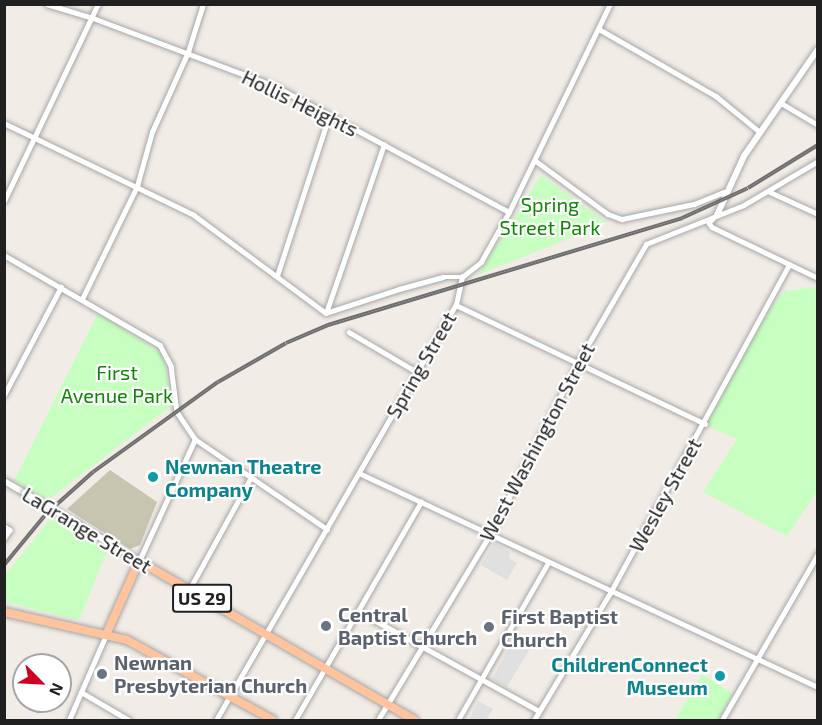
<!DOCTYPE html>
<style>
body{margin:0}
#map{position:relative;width:822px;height:725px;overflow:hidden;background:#f2ece6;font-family:"Exo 2",sans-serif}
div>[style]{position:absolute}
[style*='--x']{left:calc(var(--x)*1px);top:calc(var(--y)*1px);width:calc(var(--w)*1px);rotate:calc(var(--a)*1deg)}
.construction>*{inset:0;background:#c7c4b0}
.park>*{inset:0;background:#c6ffc0}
.parking>*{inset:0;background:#e0e0e0}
.stream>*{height:1.5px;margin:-0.75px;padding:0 0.75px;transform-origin:0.75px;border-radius:0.75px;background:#a2e0e3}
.roads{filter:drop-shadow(0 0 2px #a7a7a7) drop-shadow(0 0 2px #a7a7a7)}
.minor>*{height:4.5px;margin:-2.25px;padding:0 2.25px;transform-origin:2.25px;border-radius:2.25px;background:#fff}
.tertiary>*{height:6px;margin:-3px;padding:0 3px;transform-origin:3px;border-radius:3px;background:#fff}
.primary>*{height:8px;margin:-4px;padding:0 4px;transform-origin:4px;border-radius:4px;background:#ffc49e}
.rail>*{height:4px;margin-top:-2px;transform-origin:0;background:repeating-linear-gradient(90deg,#fff 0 4.5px,#6e6e6e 0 9px);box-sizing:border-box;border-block:2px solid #6e6e6e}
.bridges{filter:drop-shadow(0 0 2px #a7a7a7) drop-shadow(0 0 2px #a7a7a7)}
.tertiary-bridge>*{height:6px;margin:-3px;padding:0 3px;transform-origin:3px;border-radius:3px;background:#fff}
.dots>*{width:16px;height:16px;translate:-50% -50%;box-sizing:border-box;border:3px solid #fff;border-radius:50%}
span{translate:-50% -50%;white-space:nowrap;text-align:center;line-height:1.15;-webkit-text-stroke:4.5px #fff;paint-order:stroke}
.shield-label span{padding:2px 4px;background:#fff;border:2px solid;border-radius:4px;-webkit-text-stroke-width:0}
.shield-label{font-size:18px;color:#202020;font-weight:700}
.street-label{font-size:20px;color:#202020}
.park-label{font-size:20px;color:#0d8602}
.culture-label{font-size:20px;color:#0d838f;font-weight:700}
.left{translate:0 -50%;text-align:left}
.right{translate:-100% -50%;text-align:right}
.worship-label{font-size:20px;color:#5b616d;font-weight:700}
.frame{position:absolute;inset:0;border:6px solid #202020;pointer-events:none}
.north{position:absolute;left:12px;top:653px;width:60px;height:60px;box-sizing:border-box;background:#fff;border:2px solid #a6a6a6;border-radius:50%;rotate:114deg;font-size:16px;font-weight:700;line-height:24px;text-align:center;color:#202020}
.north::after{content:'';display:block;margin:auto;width:21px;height:27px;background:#d10024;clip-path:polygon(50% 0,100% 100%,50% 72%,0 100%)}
</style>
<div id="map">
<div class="construction">
<i style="clip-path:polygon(110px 470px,157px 502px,140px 545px,130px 549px,67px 509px)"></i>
</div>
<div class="park">
<i style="clip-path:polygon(541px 175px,607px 223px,478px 275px)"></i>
<i style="clip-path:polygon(817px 287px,817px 491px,787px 536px,703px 492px,737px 439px,703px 424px,761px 322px,784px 291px)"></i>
<i style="clip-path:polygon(98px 313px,164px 355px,171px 406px,48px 500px,14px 481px)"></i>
<i style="clip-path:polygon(52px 517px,108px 549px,79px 620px,5px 602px,5px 575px)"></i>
<i style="clip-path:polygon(702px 674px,733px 694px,718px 720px,675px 720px)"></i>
</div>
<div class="parking">
<i style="clip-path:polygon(494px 543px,510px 552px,509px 558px,517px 563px,507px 580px,481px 565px)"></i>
<i style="clip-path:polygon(514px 638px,531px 647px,507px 687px,492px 679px)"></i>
<i style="clip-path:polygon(478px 701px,493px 709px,486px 720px,469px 720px)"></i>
</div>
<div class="stream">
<i style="--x:4;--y:128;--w:1;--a:-45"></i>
</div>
<div class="roads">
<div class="minor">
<i style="--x:47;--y:4;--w:48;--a:16.9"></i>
<i style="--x:93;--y:18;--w:194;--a:20.5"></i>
<i style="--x:275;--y:86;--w:266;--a:28.3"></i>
<i style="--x:599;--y:29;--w:135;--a:29.8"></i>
<i style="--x:716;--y:96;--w:57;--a:39.3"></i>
<i style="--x:781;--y:103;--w:43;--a:30.7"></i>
<i style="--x:4;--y:123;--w:211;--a:25.8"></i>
<i style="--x:194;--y:215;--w:164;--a:36.6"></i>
<i style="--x:536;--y:161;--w:89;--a:36.4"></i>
<i style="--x:608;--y:214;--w:15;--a:20"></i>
<i style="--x:622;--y:219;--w:74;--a:-11.8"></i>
<i style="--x:694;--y:204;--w:32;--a:-22"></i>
<i style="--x:770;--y:192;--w:53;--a:24.6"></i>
<i style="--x:4;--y:201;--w:218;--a:-64.5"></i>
<i style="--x:715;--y:217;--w:8;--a:135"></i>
<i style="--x:709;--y:223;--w:5;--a:53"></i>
<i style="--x:712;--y:227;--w:118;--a:25.7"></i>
<i style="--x:4;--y:255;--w:180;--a:30"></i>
<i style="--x:160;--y:345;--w:24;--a:62"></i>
<i style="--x:171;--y:366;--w:46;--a:82.6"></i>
<i style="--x:177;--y:412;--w:32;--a:56"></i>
<i style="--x:195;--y:439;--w:160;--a:34.3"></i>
<i style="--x:277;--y:276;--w:168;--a:-72"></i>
<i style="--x:82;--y:299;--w:126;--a:-64"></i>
<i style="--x:137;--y:186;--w:56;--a:-74.5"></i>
<i style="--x:152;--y:132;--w:88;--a:-65.8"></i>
<i style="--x:188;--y:52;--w:50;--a:-72.6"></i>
<i style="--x:456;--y:305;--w:276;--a:25.5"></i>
<i style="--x:326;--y:313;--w:178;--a:-71"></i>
<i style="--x:326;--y:313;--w:77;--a:-18.2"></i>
<i style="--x:399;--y:289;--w:46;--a:-15.3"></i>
<i style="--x:443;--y:277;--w:19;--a:0"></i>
<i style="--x:349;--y:332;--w:79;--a:30.5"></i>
<i style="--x:4;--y:395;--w:122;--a:-62.2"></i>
<i style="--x:359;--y:473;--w:506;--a:25"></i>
<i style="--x:4;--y:526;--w:7;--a:34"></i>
<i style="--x:10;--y:530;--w:11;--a:124"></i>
<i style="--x:139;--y:561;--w:134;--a:-65.3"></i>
<i style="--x:189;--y:590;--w:127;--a:-61.2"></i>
<i style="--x:358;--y:611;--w:207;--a:28.9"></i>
<i style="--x:81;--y:692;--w:56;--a:30.3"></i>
<i style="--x:69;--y:720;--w:93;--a:-66.5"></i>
<i style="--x:216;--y:720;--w:479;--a:-60"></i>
<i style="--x:456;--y:305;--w:29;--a:-78"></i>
<i style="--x:462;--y:277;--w:24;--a:-38"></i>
<i style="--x:481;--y:262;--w:57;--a:-60.8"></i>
<i style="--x:509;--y:212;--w:231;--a:-64.1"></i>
<i style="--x:295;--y:720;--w:252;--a:-60"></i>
<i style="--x:378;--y:720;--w:215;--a:-58.9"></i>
<i style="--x:489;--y:536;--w:195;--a:-62.9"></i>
<i style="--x:578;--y:362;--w:136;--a:-60"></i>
<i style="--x:646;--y:244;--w:105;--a:-21.7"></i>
<i style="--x:744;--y:205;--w:86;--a:-30.7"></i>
<i style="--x:458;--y:720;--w:181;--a:-60.2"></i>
<i style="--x:534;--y:720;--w:148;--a:-59.1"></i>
<i style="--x:610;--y:593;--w:374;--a:-61.4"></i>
<i style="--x:722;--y:720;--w:192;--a:-60"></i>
</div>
<div class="tertiary">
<i style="--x:717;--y:215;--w:65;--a:-65.4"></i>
<i style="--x:744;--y:156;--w:130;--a:-55.3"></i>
<i style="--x:4;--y:481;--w:24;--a:30"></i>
<i style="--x:76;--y:523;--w:74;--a:31.1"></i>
</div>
<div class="primary">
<i style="--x:4;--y:612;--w:126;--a:12.8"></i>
<i style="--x:127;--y:640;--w:166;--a:28.7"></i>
<i style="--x:106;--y:635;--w:81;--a:-66"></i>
<i style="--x:139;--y:561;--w:318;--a:30"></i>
</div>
</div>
<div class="rail">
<i style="--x:4;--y:565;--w:66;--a:-50.5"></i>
<i style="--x:46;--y:514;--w:63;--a:-41.8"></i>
<i style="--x:93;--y:472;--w:154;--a:-35.8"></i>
<i style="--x:218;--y:382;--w:78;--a:-29.8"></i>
<i style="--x:286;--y:343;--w:46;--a:-23.2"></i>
<i style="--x:328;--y:325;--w:370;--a:-16.8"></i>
<i style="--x:682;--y:218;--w:72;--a:-24.4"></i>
<i style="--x:748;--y:188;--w:82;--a:-31.6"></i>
</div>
<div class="bridges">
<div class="tertiary-bridge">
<i style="--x:25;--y:493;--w:59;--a:30.5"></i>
</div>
</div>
<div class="dots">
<i style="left:153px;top:477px;background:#0f9aa8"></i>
<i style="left:326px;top:626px;background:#6b7280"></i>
<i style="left:489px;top:627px;background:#6b7280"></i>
<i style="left:102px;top:674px;background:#6b7280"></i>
<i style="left:720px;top:676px;background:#0f9aa8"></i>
</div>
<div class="shield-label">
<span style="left:202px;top:598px">US 29</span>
</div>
<div class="street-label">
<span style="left:300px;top:103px;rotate:26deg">Hollis Heights</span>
<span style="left:421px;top:365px;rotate:-60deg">Spring Street</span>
<span style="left:537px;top:442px;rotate:-62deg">West Washington Street</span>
<span style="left:665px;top:495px;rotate:-61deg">Wesley Street</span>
<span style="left:87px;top:530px;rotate:31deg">LaGrange Street</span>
</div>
<div class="park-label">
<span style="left:550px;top:216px">Spring<br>Street Park</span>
<span style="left:117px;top:384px">First<br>Avenue Park</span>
</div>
<div class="culture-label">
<span class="left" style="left:165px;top:478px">Newnan Theatre<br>Company</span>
<span class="right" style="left:708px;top:676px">ChildrenConnect<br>Museum</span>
</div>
<div class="worship-label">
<span class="left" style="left:338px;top:626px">Central<br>Baptist Church</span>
<span class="left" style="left:501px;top:628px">First Baptist<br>Church</span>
<span class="left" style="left:114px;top:674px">Newnan<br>Presbyterian Church</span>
</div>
<div class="frame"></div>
<div class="north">N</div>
</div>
